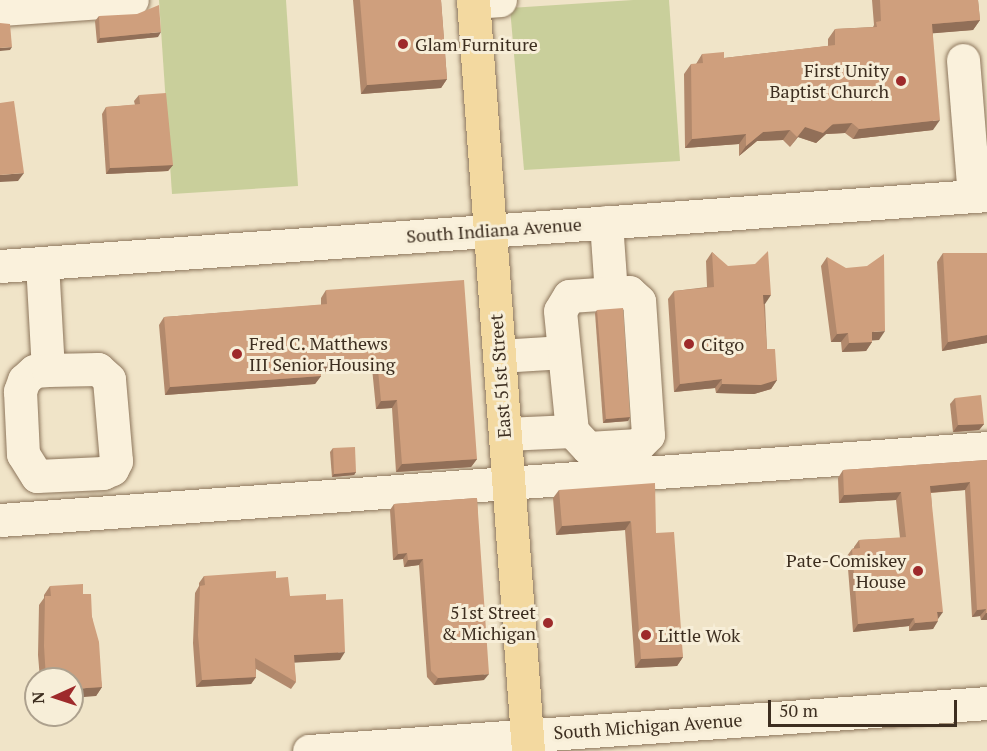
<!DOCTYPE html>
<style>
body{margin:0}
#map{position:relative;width:987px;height:751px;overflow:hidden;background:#f0e4c8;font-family:"PT Serif",serif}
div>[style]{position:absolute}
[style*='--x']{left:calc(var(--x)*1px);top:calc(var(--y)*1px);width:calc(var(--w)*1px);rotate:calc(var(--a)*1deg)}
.green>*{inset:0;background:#c9cf9b}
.roads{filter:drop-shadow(0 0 2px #8d765c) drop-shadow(0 0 2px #8d765c)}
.minor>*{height:33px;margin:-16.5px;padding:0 16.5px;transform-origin:16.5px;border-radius:16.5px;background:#faf1dc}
.major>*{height:33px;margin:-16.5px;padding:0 16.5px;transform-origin:16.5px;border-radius:16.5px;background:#f3d9a0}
.wall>*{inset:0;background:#b2896c}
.shaded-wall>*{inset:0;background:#916f58}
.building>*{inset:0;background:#cf9f7d}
.dots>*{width:16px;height:16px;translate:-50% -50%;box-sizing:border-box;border:3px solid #f7eed8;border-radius:50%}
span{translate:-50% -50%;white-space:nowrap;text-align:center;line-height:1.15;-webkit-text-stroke:6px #f7eed8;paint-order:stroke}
.poi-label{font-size:18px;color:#3d2e20}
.left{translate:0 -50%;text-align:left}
.right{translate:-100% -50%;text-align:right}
.street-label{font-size:18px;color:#3d2e20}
.north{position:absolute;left:24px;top:667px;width:60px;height:60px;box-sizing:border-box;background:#f7eed8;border:2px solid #ada18e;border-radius:50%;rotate:267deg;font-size:16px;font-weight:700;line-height:24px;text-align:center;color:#3d2e20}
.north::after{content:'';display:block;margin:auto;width:21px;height:27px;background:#9e2a2b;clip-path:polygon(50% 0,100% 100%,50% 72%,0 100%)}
.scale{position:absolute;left:768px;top:700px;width:189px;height:27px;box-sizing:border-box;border:3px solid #3d2e20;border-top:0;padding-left:8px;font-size:18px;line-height:21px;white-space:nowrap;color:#3d2e20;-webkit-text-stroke:4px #f7eed8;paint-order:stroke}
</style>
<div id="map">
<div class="green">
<i style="clip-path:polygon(159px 0,286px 0,298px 186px,172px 194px)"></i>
<i style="clip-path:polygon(633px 0,669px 0,680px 161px,524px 170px,510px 8px)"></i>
</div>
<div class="roads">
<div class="minor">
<i style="--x:473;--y:2;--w:27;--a:-4"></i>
<i style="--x:0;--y:9;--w:132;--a:-3.9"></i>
<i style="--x:963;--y:60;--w:136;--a:85.4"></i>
<i style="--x:606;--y:222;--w:72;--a:86"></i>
<i style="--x:42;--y:263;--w:107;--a:86.8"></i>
<i style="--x:48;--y:370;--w:14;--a:176"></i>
<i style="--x:34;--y:371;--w:13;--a:138"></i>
<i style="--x:24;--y:380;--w:12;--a:110"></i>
<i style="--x:20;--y:391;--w:63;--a:87.3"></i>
<i style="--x:23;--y:454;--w:26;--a:58"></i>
<i style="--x:37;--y:476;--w:66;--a:-2.6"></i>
<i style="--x:103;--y:473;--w:10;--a:-24"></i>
<i style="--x:112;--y:469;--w:9;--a:-63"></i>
<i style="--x:116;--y:461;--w:82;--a:-94.9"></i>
<i style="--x:109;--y:379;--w:15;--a:-138"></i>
<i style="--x:98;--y:369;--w:50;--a:178.9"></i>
<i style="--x:0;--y:266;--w:990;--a:-4.11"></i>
<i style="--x:499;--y:356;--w:65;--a:-3.5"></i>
<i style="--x:505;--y:434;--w:67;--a:-2.6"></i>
<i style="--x:572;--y:431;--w:23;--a:47"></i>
<i style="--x:588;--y:448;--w:50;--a:-3.4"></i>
<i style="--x:638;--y:445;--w:14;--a:-45"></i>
<i style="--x:648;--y:435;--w:134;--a:-93.8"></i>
<i style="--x:639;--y:301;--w:13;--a:-138"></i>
<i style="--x:629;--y:292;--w:60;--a:176.2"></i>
<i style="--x:569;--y:296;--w:17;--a:121"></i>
<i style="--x:560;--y:311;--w:121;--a:84.3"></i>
<i style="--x:0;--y:520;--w:990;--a:-4.17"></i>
<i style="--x:309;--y:751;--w:680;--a:-4.05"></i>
</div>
<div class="major">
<i style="--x:473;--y:0;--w:753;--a:85.81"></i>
</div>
</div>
<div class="wall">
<i style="clip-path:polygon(353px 0,441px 0,447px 79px,441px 88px,361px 94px)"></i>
<i style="clip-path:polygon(872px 0,978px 0,980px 20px,973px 30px,933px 33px,933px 130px,853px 139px,845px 133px,826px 134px,816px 143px,798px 137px,790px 147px,783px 140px,757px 141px,739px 156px,739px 144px,685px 148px,684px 74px,691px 64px,696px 64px,702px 54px,724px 58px,828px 46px,828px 39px,835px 29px,873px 27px,874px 25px)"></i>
<i style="clip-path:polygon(99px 16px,158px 37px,97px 43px,95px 21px)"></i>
<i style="clip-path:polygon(139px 95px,173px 165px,168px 171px,106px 174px,102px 114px,106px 107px,135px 105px,134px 101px)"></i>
<i style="clip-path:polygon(712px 252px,765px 304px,767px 349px,777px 380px,771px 389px,754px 394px,716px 393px,715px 388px,674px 392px,668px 299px,674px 291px,707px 287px,706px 261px)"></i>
<i style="clip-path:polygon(943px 253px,987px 253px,987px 343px,942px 351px,937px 262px)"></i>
<i style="clip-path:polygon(827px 257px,879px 340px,872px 340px,872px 342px,866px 351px,842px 352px,841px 342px,831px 342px,821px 266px)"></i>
<i style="clip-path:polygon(326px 290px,477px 459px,471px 467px,396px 472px,392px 408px,376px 409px,372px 368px,321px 372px,321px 376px,315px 384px,165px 395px,159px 325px,164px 317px,321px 305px,321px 298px)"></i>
<i style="clip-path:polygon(597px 310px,630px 417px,628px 421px,603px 423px,595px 313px)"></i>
<i style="clip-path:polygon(955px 398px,984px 424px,979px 430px,953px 432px,950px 404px)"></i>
<i style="clip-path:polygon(333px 448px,356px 472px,354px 475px,332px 477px,330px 452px)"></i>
<i style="clip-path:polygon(987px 460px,987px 620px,981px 620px,980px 616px,972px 617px,965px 490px,931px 493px,938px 619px,933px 629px,909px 631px,909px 626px,853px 632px,847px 556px,852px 549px,854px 548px,854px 547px,859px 540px,900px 538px,896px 500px,839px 503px,838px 478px,843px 470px)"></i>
<i style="clip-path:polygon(559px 490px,656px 533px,683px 657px,677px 666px,635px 668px,625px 530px,556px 535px,553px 498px)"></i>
<i style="clip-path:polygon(477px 498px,484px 680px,434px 685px,427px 677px,419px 565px,404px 567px,403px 559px,393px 560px,390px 510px,394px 504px)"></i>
<i style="clip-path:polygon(204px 576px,276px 578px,290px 596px,326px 600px,340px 660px,294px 662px,296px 682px,291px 689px,256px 669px,256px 677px,251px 684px,196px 687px,193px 643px,195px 593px,199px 586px,199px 583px)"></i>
<i style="clip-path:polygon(50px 586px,83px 594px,92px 617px,102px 687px,96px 696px,72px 679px,40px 679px,38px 655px,39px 605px,44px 598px,44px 595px)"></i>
</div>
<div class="shaded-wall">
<i style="clip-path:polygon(980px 20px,973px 30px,925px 34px,932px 24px)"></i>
<i style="clip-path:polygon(161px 32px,158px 37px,97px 43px,100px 38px)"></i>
<i style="clip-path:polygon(12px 47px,10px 50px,0 51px,0 48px)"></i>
<i style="clip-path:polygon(447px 79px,441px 88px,361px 94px,367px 85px)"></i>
<i style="clip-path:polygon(940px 120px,933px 130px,853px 139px,859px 129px)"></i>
<i style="clip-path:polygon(852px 123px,845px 133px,826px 134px,816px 143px,798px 137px,790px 147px,805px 127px)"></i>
<i style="clip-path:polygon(790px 130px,783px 140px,757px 141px,739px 156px,746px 146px,763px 132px)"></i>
<i style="clip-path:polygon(746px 134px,739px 144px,685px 148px,692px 139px)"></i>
<i style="clip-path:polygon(173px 165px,168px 171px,106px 174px,110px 168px)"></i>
<i style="clip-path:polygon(24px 173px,18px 181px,0 182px,0 175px)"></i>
<i style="clip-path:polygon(763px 295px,771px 295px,765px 304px,757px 304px)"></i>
<i style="clip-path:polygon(885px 331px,879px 340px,866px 341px,872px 332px)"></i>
<i style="clip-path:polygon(848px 333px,841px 342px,831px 342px,837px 334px)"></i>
<i style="clip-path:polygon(987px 335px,987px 343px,942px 351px,948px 342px)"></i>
<i style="clip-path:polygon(872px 342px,866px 351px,842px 352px,849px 343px)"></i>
<i style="clip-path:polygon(377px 360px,372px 368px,314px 372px,320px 364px)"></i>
<i style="clip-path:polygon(321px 376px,315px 384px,165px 395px,170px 387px)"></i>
<i style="clip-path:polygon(722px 379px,715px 388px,674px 392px,680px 384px)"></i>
<i style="clip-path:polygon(777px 380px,771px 389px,754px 394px,716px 393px,722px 384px)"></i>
<i style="clip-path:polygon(397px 400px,392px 408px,376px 409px,381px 401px)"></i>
<i style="clip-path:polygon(630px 417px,628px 421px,603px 423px,606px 419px)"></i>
<i style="clip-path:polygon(984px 424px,979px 430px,953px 432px,958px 425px)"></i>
<i style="clip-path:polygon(477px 459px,471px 467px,396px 472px,402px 464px)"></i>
<i style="clip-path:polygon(356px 472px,354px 475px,332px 477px,334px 474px)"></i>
<i style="clip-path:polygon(970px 482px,965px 490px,925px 493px,930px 486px)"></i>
<i style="clip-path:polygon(901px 492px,896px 500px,839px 503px,844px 495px)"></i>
<i style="clip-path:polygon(631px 521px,625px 530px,556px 535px,562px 526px)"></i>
<i style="clip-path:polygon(407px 553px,403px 559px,393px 560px,398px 554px)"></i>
<i style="clip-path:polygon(423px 559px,419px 565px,404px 567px,408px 560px)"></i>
<i style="clip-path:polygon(986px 609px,980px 616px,972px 617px,977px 610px)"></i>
<i style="clip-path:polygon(937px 612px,943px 612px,938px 619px)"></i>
<i style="clip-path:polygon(986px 613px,987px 613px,987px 620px,981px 620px)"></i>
<i style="clip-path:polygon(914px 618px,909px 626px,853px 632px,858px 624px)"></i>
<i style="clip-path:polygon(938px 621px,933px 629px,909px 631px,915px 623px)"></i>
<i style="clip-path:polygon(345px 652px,340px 660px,289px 663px,294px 655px)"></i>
<i style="clip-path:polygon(683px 657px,677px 666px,635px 668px,641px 659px)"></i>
<i style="clip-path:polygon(489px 674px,484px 680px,434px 685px,438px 678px)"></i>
<i style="clip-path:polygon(256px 677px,251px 684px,196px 687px,202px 680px)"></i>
<i style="clip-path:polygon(102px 687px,96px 696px,72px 698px,72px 689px)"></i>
</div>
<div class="building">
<i style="clip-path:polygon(360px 0,441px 0,447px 79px,367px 85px)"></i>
<i style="clip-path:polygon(880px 0,978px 0,980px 20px,932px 24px,940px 120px,859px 129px,852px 123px,833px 124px,823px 133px,805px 127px,797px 137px,790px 130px,763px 132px,746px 146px,746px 134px,692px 139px,691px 64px,703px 63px,702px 54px,724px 52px,724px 58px,835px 45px,835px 29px,877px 27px,876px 22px,881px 21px)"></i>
<i style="clip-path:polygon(159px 5px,161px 32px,100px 38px,99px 16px,137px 14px)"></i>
<i style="clip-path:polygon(0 23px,10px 24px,12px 47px,0 48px)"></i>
<i style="clip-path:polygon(166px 93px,173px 165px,110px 168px,106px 107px,140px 104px,139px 95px)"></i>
<i style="clip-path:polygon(14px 101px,24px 173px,0 175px,0 103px)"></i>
<i style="clip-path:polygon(768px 251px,771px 295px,763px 295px,767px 349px,775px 349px,777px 380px,761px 385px,722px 384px,722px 379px,680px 384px,674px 291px,714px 287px,712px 252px,728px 266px,755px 264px)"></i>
<i style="clip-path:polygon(943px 253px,987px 253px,987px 335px,948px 342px)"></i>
<i style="clip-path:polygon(884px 254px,885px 331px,872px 332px,872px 342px,849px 343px,848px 333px,837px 334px,827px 257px,846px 268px,867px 266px)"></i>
<i style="clip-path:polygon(464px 280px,477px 459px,402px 464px,397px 400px,381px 401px,377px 360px,320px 364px,321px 376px,170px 387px,164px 317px,327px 304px,326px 290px)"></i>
<i style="clip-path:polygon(623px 308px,630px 417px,606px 419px,597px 310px)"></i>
<i style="clip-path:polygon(981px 395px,984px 424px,958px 425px,955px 398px)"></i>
<i style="clip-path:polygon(355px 447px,356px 472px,334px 474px,333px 448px)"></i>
<i style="clip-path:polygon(987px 460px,987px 613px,986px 613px,986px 609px,977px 610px,970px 482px,930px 486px,943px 612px,937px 612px,938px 621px,915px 623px,914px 618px,858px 624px,852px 549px,860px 548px,859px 540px,906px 537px,901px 492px,844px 495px,843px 470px)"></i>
<i style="clip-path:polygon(655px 483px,656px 533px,674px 532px,683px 657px,641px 659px,631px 521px,562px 526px,559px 490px)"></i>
<i style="clip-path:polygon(477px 498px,489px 674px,438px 678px,431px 671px,423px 559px,408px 560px,407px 553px,398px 554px,394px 504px)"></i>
<i style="clip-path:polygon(276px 571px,276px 578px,288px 577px,290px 596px,326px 594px,326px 600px,343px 599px,345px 652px,294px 655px,296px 682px,255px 658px,256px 677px,202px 680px,198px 635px,200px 586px,205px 585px,204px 576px)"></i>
<i style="clip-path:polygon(83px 584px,83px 594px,91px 594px,92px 617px,99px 642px,102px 687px,72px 689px,72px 679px,46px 679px,44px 646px,45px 596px,51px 596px,50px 586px)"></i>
</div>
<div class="dots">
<i style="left:403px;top:44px;background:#9e2a2b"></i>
<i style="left:901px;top:81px;background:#9e2a2b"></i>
<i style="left:689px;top:344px;background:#9e2a2b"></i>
<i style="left:237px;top:354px;background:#9e2a2b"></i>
<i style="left:918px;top:571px;background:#9e2a2b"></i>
<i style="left:548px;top:623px;background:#9e2a2b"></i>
<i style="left:646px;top:635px;background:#9e2a2b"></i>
</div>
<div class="poi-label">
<span class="left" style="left:415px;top:44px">Glam Furniture</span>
<span class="right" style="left:889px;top:81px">First Unity<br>Baptist Church</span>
<span class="left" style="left:249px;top:354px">Fred C. Matthews<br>III Senior Housing</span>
<span class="left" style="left:701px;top:344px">Citgo</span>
<span class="right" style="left:906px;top:571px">Pate-Comiskey<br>House</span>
<span class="right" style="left:536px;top:623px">51st Street<br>&amp; Michigan</span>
<span class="left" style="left:658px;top:635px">Little Wok</span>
</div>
<div class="street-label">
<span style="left:494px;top:230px;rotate:-4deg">South Indiana Avenue</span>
<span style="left:500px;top:376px;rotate:-94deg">East 51st Street</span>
<span style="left:648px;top:726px;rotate:-4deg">South Michigan Avenue</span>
</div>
<div class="north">N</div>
<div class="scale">50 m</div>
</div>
